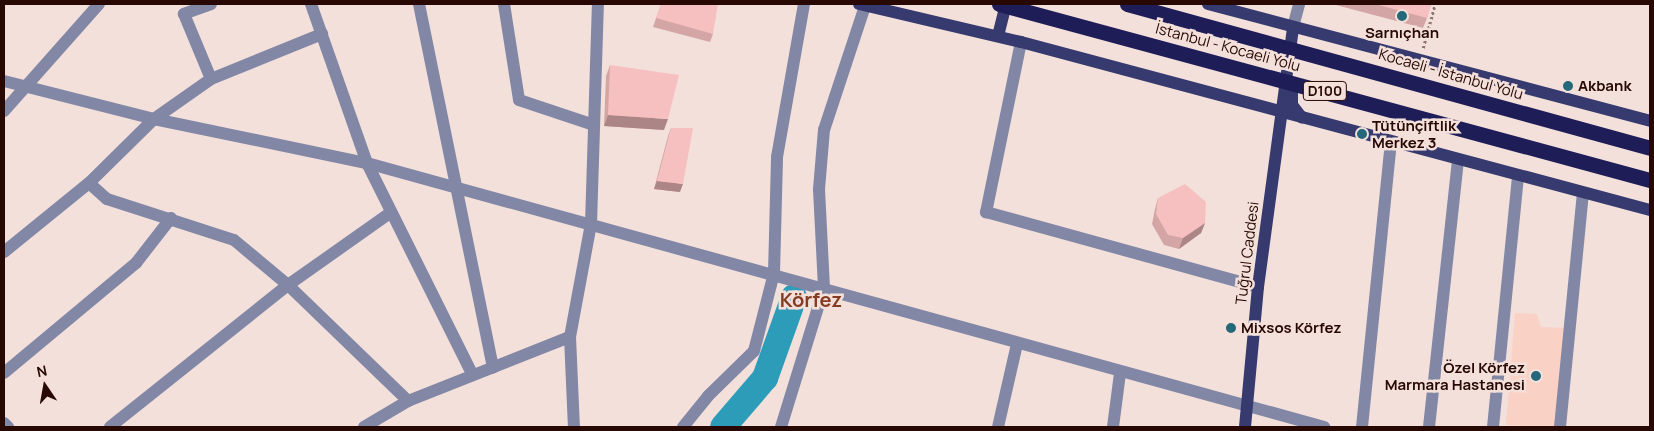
<!DOCTYPE html>
<meta charset="utf-8">
<style>
body{margin:0}
#map{position:relative;width:1654px;height:431px;overflow:hidden;background:#f3e0db;font-family:Manrope,sans-serif}
div>[style]{position:absolute}
[style*='--x']{left:calc(var(--x)*1px);top:calc(var(--y)*1px);width:calc(var(--w)*1px);rotate:calc(var(--a)*1deg)}
.built>*{inset:0;background:#f9d1c5}
.river>*{height:26px;margin:-13px;padding:0 13px;transform-origin:13px;border-radius:13px;background:#2c9cb8}
.path>*{height:2.5px;margin-top:-1.25px;transform-origin:0;background:repeating-linear-gradient(90deg,#8f7670 0 2.5px,transparent 0 5px)}
.minor>*{height:12px;margin:-6px;padding:0 6px;transform-origin:6px;border-radius:6px;background:#8287a6}
.major>*{height:12px;margin:-6px;padding:0 6px;transform-origin:6px;border-radius:6px;background:#363a6e}
.highway-bridge>*{height:15px;margin:-7.5px;padding:0 7.5px;transform-origin:7.5px;border-radius:7.5px;background:#1e1d58}
.wall>*{inset:0;background:#d4a5a5}
.shaded-wall>*{inset:0;background:#ac8686}
.building>*{inset:0;background:#f6c0c0}
.dots>*{width:14px;height:14px;translate:-50% -50%;box-sizing:border-box;border:2px solid #f3e0db;border-radius:50%}
span{translate:-50% -50%;white-space:nowrap;text-align:center;line-height:1.15;-webkit-text-stroke:5px #f3e0db;paint-order:stroke}
.shield-label span{padding:1px 4px;background:#f3e0db;border:1px solid;border-radius:4px;-webkit-text-stroke-width:0}
.shield-label{font-size:14px;color:#270802;font-weight:700}
.poi-label{font-size:15px;color:#270802;font-weight:700}
.left{translate:0 -50%;text-align:left}
.right{translate:-100% -50%;text-align:right}
.street-label{font-size:15px;color:#270802}
.district-label{font-size:20px;color:#863b23;font-weight:700}
.frame{position:absolute;inset:0;border:5px solid #270802;pointer-events:none}
.north{position:absolute;left:20px;top:361px;width:50px;height:50px;-webkit-text-stroke:4px #f3e0db;paint-order:stroke;rotate:348deg;font-size:14px;font-weight:700;line-height:20px;text-align:center;color:#270802}
.north::after{content:'';display:block;margin:auto;width:18px;height:22px;background:#270802;clip-path:polygon(50% 0,100% 100%,50% 72%,0 100%)}
</style>
<div id="map">
<div class="built">
<i style="clip-path:polygon(1515px 313px,1537px 314px,1541px 327px,1567px 328px,1557px 427px,1506px 425px)"></i>
</div>
<div class="river">
<i style="--x:723;--y:427;--w:65;--a:-49.4"></i>
<i style="--x:765;--y:378;--w:86;--a:-70.3"></i>
</div>
<div class="path">
<i style="--x:1423;--y:48;--w:46;--a:-74.7"></i>
</div>
<div class="minor">
<i style="--x:211;--y:4;--w:29;--a:160"></i>
<i style="--x:184;--y:14;--w:70;--a:67.4"></i>
<i style="--x:311;--y:4;--w:169;--a:70.6"></i>
<i style="--x:367;--y:163;--w:236;--a:63.5"></i>
<i style="--x:419;--y:4;--w:371;--a:78.5"></i>
<i style="--x:504;--y:4;--w:97;--a:81.1"></i>
<i style="--x:519;--y:100;--w:79;--a:18.4"></i>
<i style="--x:1293;--y:27;--w:24;--a:-75"></i>
<i style="--x:1021;--y:42;--w:174;--a:101.6"></i>
<i style="--x:986;--y:212;--w:282;--a:15.4"></i>
<i style="--x:4;--y:81;--w:155;--a:14.2"></i>
<i style="--x:154;--y:119;--w:217;--a:11.7"></i>
<i style="--x:367;--y:163;--w:993;--a:15.42"></i>
<i style="--x:4;--y:111;--w:143;--a:-48.4"></i>
<i style="--x:89;--y:183;--w:24;--a:42"></i>
<i style="--x:107;--y:199;--w:133;--a:17.9"></i>
<i style="--x:234;--y:240;--w:70;--a:39.8"></i>
<i style="--x:288;--y:285;--w:167;--a:44"></i>
<i style="--x:4;--y:252;--w:109;--a:-39.1"></i>
<i style="--x:89;--y:183;--w:91;--a:-44.6"></i>
<i style="--x:154;--y:119;--w:70;--a:-35.1"></i>
<i style="--x:211;--y:79;--w:120;--a:-22.1"></i>
<i style="--x:570;--y:337;--w:90;--a:87.5"></i>
<i style="--x:4;--y:373;--w:172;--a:-39.8"></i>
<i style="--x:136;--y:263;--w:57;--a:-52.1"></i>
<i style="--x:4;--y:423;--w:6;--a:45"></i>
<i style="--x:110;--y:427;--w:228;--a:-38.6"></i>
<i style="--x:288;--y:285;--w:125;--a:-35.2"></i>
<i style="--x:364;--y:427;--w:51;--a:-30.6"></i>
<i style="--x:408;--y:401;--w:174;--a:-21.6"></i>
<i style="--x:570;--y:337;--w:115;--a:-79.5"></i>
<i style="--x:591;--y:224;--w:220;--a:-88.2"></i>
<i style="--x:683;--y:427;--w:40;--a:-51"></i>
<i style="--x:708;--y:396;--w:64;--a:-44.4"></i>
<i style="--x:754;--y:351;--w:81;--a:-75.6"></i>
<i style="--x:774;--y:273;--w:116;--a:-88.5"></i>
<i style="--x:777;--y:157;--w:155;--a:-80"></i>
<i style="--x:781;--y:427;--w:145;--a:-72.8"></i>
<i style="--x:824;--y:288;--w:99;--a:-92.9"></i>
<i style="--x:819;--y:189;--w:59;--a:-85.2"></i>
<i style="--x:824;--y:130;--w:131;--a:-71.7"></i>
<i style="--x:998;--y:427;--w:85;--a:-77.1"></i>
<i style="--x:1113;--y:427;--w:54;--a:-82.6"></i>
<i style="--x:1362;--y:427;--w:286;--a:-84.2"></i>
<i style="--x:1429;--y:427;--w:269;--a:-83.8"></i>
<i style="--x:1493;--y:427;--w:253;--a:-84.3"></i>
<i style="--x:1560;--y:427;--w:234;--a:-84.4"></i>
</div>
<div class="major">
<i style="--x:859;--y:4;--w:166;--a:13.2"></i>
<i style="--x:1021;--y:42;--w:651;--a:14.95"></i>
<i style="--x:1208;--y:4;--w:457;--a:14.8"></i>
<i style="--x:998;--y:36;--w:33;--a:-76"></i>
<i style="--x:1292;--y:85;--w:20;--a:90"></i>
<i style="--x:1292;--y:105;--w:16;--a:52"></i>
<i style="--x:1245;--y:427;--w:141;--a:-84.7"></i>
<i style="--x:1258;--y:287;--w:262;--a:-82.3"></i>
</div>
<div class="highway-bridge">
<i style="--x:999;--y:4;--w:674;--a:15.13"></i>
<i style="--x:1127;--y:4;--w:542;--a:15.39"></i>
</div>
<div class="wall">
<i style="clip-path:polygon(661px 4px,713px 34px,710px 42px,653px 27px)"></i>
<i style="clip-path:polygon(1332px 4px,1431px 4px,1427px 18px,1423px 28px)"></i>
<i style="clip-path:polygon(610px 65px,664px 130px,604px 126px,606px 76px)"></i>
<i style="clip-path:polygon(671px 128px,680px 192px,654px 189px,668px 136px)"></i>
<i style="clip-path:polygon(1158px 198px,1205px 223px,1201px 233px,1179px 249px,1164px 245px,1152px 224px,1155px 209px)"></i>
</div>
<div class="shaded-wall">
<i style="clip-path:polygon(608px 115px,668px 119px,664px 130px,604px 126px)"></i>
<i style="clip-path:polygon(657px 181px,683px 184px,680px 192px,654px 189px)"></i>
<i style="clip-path:polygon(1205px 223px,1201px 233px,1179px 249px,1183px 238px)"></i>
</div>
<div class="building">
<i style="clip-path:polygon(661px 4px,718px 4px,713px 34px,656px 18px)"></i>
<i style="clip-path:polygon(1375px 4px,1431px 4px,1427px 18px)"></i>
<i style="clip-path:polygon(610px 65px,679px 75px,668px 119px,608px 115px)"></i>
<i style="clip-path:polygon(671px 128px,693px 128px,683px 184px,657px 181px)"></i>
<i style="clip-path:polygon(1185px 184px,1206px 202px,1205px 223px,1183px 238px,1168px 235px,1156px 214px,1158px 198px)"></i>
</div>
<div class="dots">
<i style="left:1402px;top:16px;background:#246879"></i>
<i style="left:1568px;top:86px;background:#246879"></i>
<i style="left:1362px;top:134px;background:#246879"></i>
<i style="left:1231px;top:328px;background:#246879"></i>
<i style="left:1536px;top:376px;background:#246879"></i>
</div>
<div class="shield-label">
<span style="left:1325px;top:91px">D100</span>
</div>
<div class="poi-label">
<span style="left:1402px;top:33px">Sarnıçhan</span>
<span class="left" style="left:1578px;top:86px">Akbank</span>
<span class="left" style="left:1372px;top:134px">Tütünçiftlik<br>Merkez 3</span>
<span class="left" style="left:1241px;top:328px">Mixsos Körfez</span>
<span class="right" style="left:1525px;top:376px">Özel Körfez<br>Marmara Hastanesi</span>
</div>
<div class="street-label">
<span style="left:1228px;top:47px;rotate:15deg">İstanbul - Kocaeli Yolu</span>
<span style="left:1451px;top:74px;rotate:16deg">Kocaeli - İstanbul Yolu</span>
<span style="left:1247px;top:253px;rotate:-83deg">Tuğrul Caddesi</span>
</div>
<div class="district-label">
<span style="left:811px;top:299px">Körfez</span>
</div>
<div class="frame"></div>
<div class="north">N</div>
</div>
